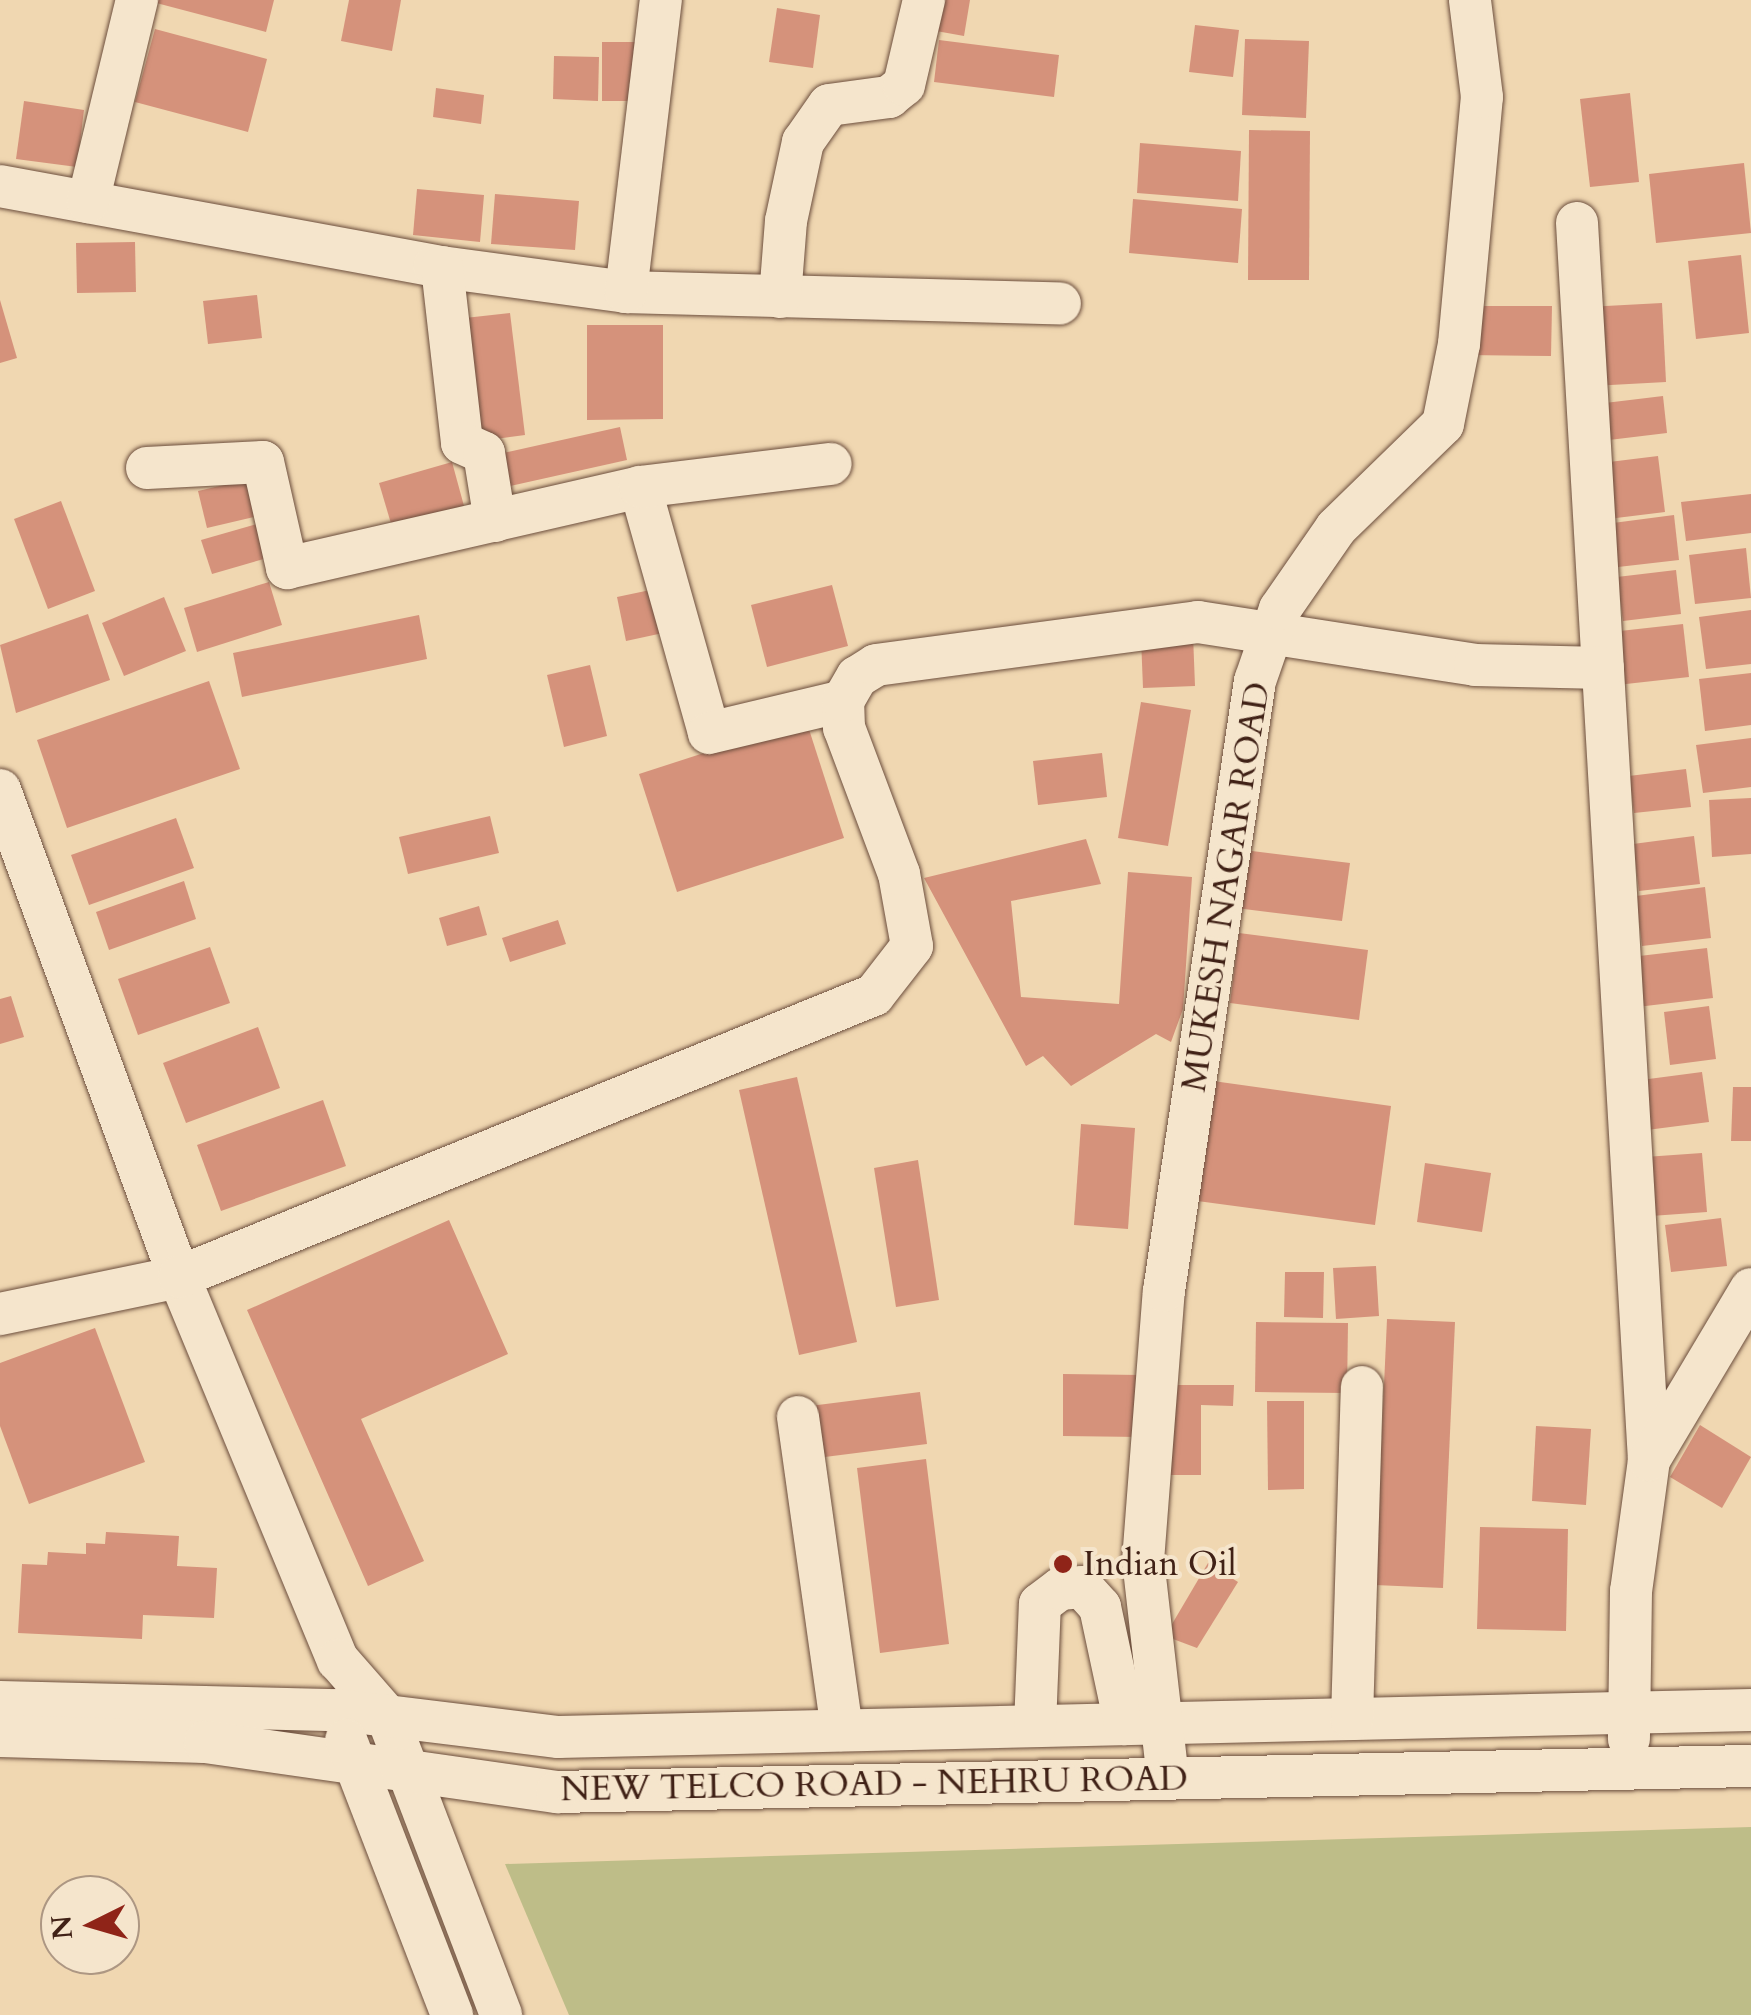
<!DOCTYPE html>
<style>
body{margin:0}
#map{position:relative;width:1751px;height:2015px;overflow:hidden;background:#f0d7b1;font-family:Cardo,serif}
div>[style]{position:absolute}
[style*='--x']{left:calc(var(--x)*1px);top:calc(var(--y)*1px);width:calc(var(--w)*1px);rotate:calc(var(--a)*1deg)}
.green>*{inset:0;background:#bebd88}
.building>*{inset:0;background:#d5927b}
.roads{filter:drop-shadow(0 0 2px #6c4e3d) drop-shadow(0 0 2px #6c4e3d)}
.minor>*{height:42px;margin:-21px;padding:0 21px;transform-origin:21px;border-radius:21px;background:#f5e5cc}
.dots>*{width:28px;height:28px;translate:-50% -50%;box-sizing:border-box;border:5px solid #f5e5cc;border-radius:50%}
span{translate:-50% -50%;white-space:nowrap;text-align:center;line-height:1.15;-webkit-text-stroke:8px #f5e5cc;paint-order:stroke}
.street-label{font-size:35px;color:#402116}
.poi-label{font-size:35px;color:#402116}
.left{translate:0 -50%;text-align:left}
.north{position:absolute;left:40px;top:1875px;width:100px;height:100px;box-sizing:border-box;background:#f5e5cc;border:2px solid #ad9783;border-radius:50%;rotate:265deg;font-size:28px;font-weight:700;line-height:40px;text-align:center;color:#402116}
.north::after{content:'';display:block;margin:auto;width:35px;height:45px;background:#8f2418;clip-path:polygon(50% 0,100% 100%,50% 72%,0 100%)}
</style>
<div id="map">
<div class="green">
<i style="clip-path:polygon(1751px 1827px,1751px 2015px,569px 2015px,505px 1864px)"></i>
</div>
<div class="building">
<i style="clip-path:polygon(145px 0,274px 0,266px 32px)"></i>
<i style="clip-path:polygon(349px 0,401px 0,392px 51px,341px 41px)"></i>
<i style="clip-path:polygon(930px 0,970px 0,964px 36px,925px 29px)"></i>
<i style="clip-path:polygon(777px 8px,820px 15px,813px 68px,769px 62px)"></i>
<i style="clip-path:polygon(1195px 25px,1239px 30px,1233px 77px,1189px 72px)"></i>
<i style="clip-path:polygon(155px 29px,267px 59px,248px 132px,135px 102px)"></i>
<i style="clip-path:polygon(1245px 39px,1309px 41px,1306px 118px,1242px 115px)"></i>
<i style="clip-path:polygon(939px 40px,1059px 55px,1054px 97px,934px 82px)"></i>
<i style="clip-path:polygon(602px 42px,643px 42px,643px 101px,602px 101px)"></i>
<i style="clip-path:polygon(554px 56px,599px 57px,598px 101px,553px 99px)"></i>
<i style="clip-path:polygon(436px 88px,484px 95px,481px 124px,433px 117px)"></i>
<i style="clip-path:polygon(1630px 93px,1639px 182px,1590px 187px,1580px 99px)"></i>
<i style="clip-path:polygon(24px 101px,84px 110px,77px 167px,16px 159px)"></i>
<i style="clip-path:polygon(1249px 130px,1310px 131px,1309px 280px,1248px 280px)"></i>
<i style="clip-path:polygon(1140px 143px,1241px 151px,1238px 201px,1137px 193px)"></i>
<i style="clip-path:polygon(1744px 163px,1751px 233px,1656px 243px,1649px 174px)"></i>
<i style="clip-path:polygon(417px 189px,484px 195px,480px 242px,413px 235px)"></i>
<i style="clip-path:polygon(495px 194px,579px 201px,575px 250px,491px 244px)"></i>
<i style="clip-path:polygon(1133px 199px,1242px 209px,1238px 263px,1129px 253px)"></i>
<i style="clip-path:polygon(135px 242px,136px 292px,77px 293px,76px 243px)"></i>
<i style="clip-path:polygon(1741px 255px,1749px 333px,1696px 339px,1688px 261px)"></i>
<i style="clip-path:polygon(257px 295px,262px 338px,208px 344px,203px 301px)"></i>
<i style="clip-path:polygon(0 300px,17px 358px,0 363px)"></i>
<i style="clip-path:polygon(1662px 303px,1666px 382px,1592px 386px,1587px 307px)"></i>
<i style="clip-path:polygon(1466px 306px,1552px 306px,1551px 356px,1466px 355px)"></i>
<i style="clip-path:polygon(510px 313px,525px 435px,481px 441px,465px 318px)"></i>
<i style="clip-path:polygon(587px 325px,663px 325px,663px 419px,587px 420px)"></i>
<i style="clip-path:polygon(1663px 396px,1667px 433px,1609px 440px,1605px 403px)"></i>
<i style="clip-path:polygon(620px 427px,627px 460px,501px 488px,494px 455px)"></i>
<i style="clip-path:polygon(1658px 456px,1665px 512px,1608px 519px,1601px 463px)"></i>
<i style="clip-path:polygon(452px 462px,467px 517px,395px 537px,379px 483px)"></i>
<i style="clip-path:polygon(258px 477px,267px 514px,207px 528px,198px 491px)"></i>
<i style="clip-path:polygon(1751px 494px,1751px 533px,1686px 541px,1681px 502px)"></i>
<i style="clip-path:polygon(61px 501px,95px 591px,48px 609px,14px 519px)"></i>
<i style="clip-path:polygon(1674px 515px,1679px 560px,1618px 567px,1613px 523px)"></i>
<i style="clip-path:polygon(257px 524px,267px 558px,212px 574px,201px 540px)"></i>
<i style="clip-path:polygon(1746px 548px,1751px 598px,1695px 604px,1689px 555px)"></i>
<i style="clip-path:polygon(1676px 570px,1681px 614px,1623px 621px,1617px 577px)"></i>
<i style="clip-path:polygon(269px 582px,282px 625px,197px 652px,184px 608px)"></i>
<i style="clip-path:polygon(832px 585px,848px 646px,767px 667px,751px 605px)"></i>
<i style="clip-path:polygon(655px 589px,663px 633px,626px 641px,617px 597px)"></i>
<i style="clip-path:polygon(164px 597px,186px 651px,124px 676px,102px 623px)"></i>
<i style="clip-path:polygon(1751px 610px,1751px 664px,1706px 669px,1699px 617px)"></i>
<i style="clip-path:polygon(88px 614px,110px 680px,16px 713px,0 645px)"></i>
<i style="clip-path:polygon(419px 615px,427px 659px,242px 697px,233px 653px)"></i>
<i style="clip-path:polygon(1683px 624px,1689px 677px,1617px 685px,1611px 632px)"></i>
<i style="clip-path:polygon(1193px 635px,1195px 686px,1143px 688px,1141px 638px)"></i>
<i style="clip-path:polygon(590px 665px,607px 736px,564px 747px,547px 675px)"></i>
<i style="clip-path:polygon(1751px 673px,1751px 725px,1705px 731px,1699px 679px)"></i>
<i style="clip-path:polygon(209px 681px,240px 769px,67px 828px,37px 740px)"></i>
<i style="clip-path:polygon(1141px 702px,1191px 710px,1168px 846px,1118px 838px)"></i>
<i style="clip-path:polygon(806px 720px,844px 838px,677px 892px,639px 774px)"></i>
<i style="clip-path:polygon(1751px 738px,1751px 787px,1703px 793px,1696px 745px)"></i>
<i style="clip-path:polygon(1102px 753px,1107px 797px,1038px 805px,1033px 761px)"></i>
<i style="clip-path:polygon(1686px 769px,1691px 807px,1634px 813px,1629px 776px)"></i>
<i style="clip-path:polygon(1751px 798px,1751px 854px,1712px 857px,1709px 800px)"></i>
<i style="clip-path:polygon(490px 816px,499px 853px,408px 874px,399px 837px)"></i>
<i style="clip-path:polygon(176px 818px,194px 868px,89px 905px,71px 855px)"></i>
<i style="clip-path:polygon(1694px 836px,1700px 884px,1639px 891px,1633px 844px)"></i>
<i style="clip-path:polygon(1086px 839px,1101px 884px,1011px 901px,1021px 997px,1119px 1004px,1128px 872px,1192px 877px,1183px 1009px,1171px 1042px,1156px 1034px,1071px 1086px,1043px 1056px,1026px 1066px,924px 878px)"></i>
<i style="clip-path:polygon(1244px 850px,1350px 863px,1342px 921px,1236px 908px)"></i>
<i style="clip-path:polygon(184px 881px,196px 919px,109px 950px,96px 912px)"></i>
<i style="clip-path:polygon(1705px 887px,1711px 938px,1642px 946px,1636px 896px)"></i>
<i style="clip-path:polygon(479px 906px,487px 935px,447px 946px,439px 918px)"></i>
<i style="clip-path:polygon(558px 920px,566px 944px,510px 962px,502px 938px)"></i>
<i style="clip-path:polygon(1239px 933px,1368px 950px,1359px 1020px,1230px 1003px)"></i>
<i style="clip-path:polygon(210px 947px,230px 1003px,138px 1035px,118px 979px)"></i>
<i style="clip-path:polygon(1707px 948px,1713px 998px,1637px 1007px,1631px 957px)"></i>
<i style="clip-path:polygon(11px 996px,24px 1037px,0 1044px,0 999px)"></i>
<i style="clip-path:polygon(1709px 1006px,1716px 1059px,1670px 1065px,1664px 1012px)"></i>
<i style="clip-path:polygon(258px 1027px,280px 1088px,186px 1123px,163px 1063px)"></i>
<i style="clip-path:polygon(1702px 1072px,1709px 1122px,1647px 1130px,1641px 1080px)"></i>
<i style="clip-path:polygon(797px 1077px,857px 1342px,799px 1355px,739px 1090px)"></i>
<i style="clip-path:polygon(1206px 1080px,1391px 1106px,1375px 1225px,1190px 1200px)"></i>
<i style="clip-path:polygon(1733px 1087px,1751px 1087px,1751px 1141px,1731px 1141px)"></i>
<i style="clip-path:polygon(323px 1100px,346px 1166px,221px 1211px,197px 1145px)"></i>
<i style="clip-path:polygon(1081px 1124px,1135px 1128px,1128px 1229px,1074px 1225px)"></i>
<i style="clip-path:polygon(1702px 1153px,1707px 1212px,1651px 1216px,1645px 1157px)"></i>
<i style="clip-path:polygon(918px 1160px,939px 1300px,896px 1307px,874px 1168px)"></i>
<i style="clip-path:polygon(1425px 1163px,1491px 1173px,1482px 1232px,1417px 1222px)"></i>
<i style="clip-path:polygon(1721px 1218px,1727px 1266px,1671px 1272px,1665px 1225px)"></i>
<i style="clip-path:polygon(449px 1220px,508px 1354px,361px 1419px,424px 1561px,368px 1586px,247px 1310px)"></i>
<i style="clip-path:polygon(1376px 1266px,1379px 1316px,1336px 1319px,1333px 1268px)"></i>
<i style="clip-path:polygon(1285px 1272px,1324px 1272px,1323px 1318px,1284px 1317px)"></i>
<i style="clip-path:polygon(1387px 1319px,1455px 1322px,1443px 1588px,1375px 1585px)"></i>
<i style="clip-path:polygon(1256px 1322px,1348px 1323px,1347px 1393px,1255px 1392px)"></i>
<i style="clip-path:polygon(95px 1328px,145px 1462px,29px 1504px,0 1426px,0 1363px)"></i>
<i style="clip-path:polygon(1063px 1374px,1141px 1375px,1140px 1437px,1063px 1436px)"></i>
<i style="clip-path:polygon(1166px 1385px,1234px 1385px,1233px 1406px,1201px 1405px,1201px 1475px,1165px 1475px)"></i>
<i style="clip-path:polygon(920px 1392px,927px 1444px,817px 1458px,810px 1406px)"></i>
<i style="clip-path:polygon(1267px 1401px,1304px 1401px,1304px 1489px,1268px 1490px)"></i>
<i style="clip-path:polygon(1700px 1425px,1751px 1457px,1722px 1508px,1670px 1477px)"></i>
<i style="clip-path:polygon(1536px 1426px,1591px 1429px,1586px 1505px,1532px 1501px)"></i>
<i style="clip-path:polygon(926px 1459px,949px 1644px,880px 1653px,857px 1468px)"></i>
<i style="clip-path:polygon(1480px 1527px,1568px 1529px,1566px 1631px,1477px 1629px)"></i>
<i style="clip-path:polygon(106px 1532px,179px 1536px,177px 1566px,217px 1568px,214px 1618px,143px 1615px,142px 1639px,18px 1633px,22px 1564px,47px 1565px,48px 1552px,86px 1554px,86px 1543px,105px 1544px)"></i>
<i style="clip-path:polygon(1208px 1563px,1238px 1582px,1197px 1648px,1165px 1636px)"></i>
</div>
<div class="roads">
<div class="minor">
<i style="--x:0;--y:186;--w:441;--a:10.4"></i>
<i style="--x:434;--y:266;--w:194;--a:7.7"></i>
<i style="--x:626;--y:292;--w:434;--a:1.5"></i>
<i style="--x:88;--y:202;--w:208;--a:-76.4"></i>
<i style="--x:1577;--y:223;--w:1239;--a:86.67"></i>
<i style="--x:1649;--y:1460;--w:132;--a:97.8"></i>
<i style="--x:1631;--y:1591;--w:148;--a:90.8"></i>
<i style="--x:442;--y:267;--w:177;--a:83.5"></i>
<i style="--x:462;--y:443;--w:24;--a:24"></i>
<i style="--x:484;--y:453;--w:69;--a:80.8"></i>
<i style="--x:626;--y:292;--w:294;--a:-83.2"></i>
<i style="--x:780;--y:297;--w:76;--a:-85.5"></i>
<i style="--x:786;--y:221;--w:81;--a:-77.9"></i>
<i style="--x:803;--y:142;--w:45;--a:-54.9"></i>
<i style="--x:829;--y:105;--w:61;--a:-7.6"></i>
<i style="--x:889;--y:97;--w:19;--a:-39"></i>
<i style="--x:904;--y:85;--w:87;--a:-76.8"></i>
<i style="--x:147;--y:468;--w:116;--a:-3"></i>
<i style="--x:263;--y:462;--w:109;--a:77.2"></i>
<i style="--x:287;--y:568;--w:362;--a:-12.9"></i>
<i style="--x:640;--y:487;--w:255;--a:74.3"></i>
<i style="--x:709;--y:733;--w:138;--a:-13.4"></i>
<i style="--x:640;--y:487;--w:192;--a:-6.9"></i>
<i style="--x:0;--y:790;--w:519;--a:69.82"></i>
<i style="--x:179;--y:1277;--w:415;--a:67.5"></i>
<i style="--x:338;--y:1660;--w:74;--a:48.8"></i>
<i style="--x:387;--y:1716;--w:320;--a:69.1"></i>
<i style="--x:0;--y:1314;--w:183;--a:-11.7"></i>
<i style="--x:179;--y:1277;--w:750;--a:-22.09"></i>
<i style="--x:874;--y:995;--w:62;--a:-52.2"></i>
<i style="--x:912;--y:946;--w:73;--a:-100.2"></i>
<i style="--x:899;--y:874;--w:156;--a:-110.6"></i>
<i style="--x:844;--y:728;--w:27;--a:-92"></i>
<i style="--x:843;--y:701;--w:28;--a:-60"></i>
<i style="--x:857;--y:677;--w:22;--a:-32"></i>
<i style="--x:876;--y:665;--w:325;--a:-7.6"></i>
<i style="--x:1198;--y:622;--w:280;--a:8.8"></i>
<i style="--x:1475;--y:665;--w:128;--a:1.3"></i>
<i style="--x:798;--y:1417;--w:316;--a:82"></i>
<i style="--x:1649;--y:1460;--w:199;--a:-59.2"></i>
<i style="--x:0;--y:1702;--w:338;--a:1.4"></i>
<i style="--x:338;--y:1710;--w:222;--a:7"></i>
<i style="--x:558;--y:1737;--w:1193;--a:-1.3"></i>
<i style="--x:1352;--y:1719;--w:332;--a:-88.3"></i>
<i style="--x:1035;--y:1726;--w:122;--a:-87.7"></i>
<i style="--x:1040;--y:1604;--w:25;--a:-37"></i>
<i style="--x:1060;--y:1589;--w:22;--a:-5"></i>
<i style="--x:1082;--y:1587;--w:27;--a:48"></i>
<i style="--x:1100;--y:1607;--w:120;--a:77.9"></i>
<i style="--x:0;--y:1736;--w:205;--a:1.7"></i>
<i style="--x:205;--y:1742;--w:356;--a:8.1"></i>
<i style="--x:557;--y:1792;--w:1194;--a:-1.25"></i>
<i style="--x:346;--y:1740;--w:295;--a:68.9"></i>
<i style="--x:1168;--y:1779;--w:219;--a:-96.5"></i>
<i style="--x:1143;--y:1561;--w:271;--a:-85.6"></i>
<i style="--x:1164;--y:1291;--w:617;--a:-81.52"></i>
<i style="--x:1255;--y:681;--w:76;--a:-70.9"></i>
<i style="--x:1280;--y:609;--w:98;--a:-55.3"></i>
<i style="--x:1336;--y:528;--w:149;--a:-44.2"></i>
<i style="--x:1443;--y:424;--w:82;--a:-78.7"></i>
<i style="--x:1459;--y:344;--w:248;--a:-84.7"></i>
<i style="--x:1482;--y:97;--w:98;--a:-97.1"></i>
</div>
</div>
<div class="dots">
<i style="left:1063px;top:1564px;background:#8f2418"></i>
</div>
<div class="street-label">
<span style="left:1226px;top:887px;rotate:-81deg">MUKESH NAGAR ROAD</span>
<span style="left:874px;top:1784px;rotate:-1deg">NEW TELCO ROAD - NEHRU ROAD</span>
</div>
<div class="poi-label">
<span class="left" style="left:1083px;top:1564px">Indian Oil</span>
</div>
<div class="north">N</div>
</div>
